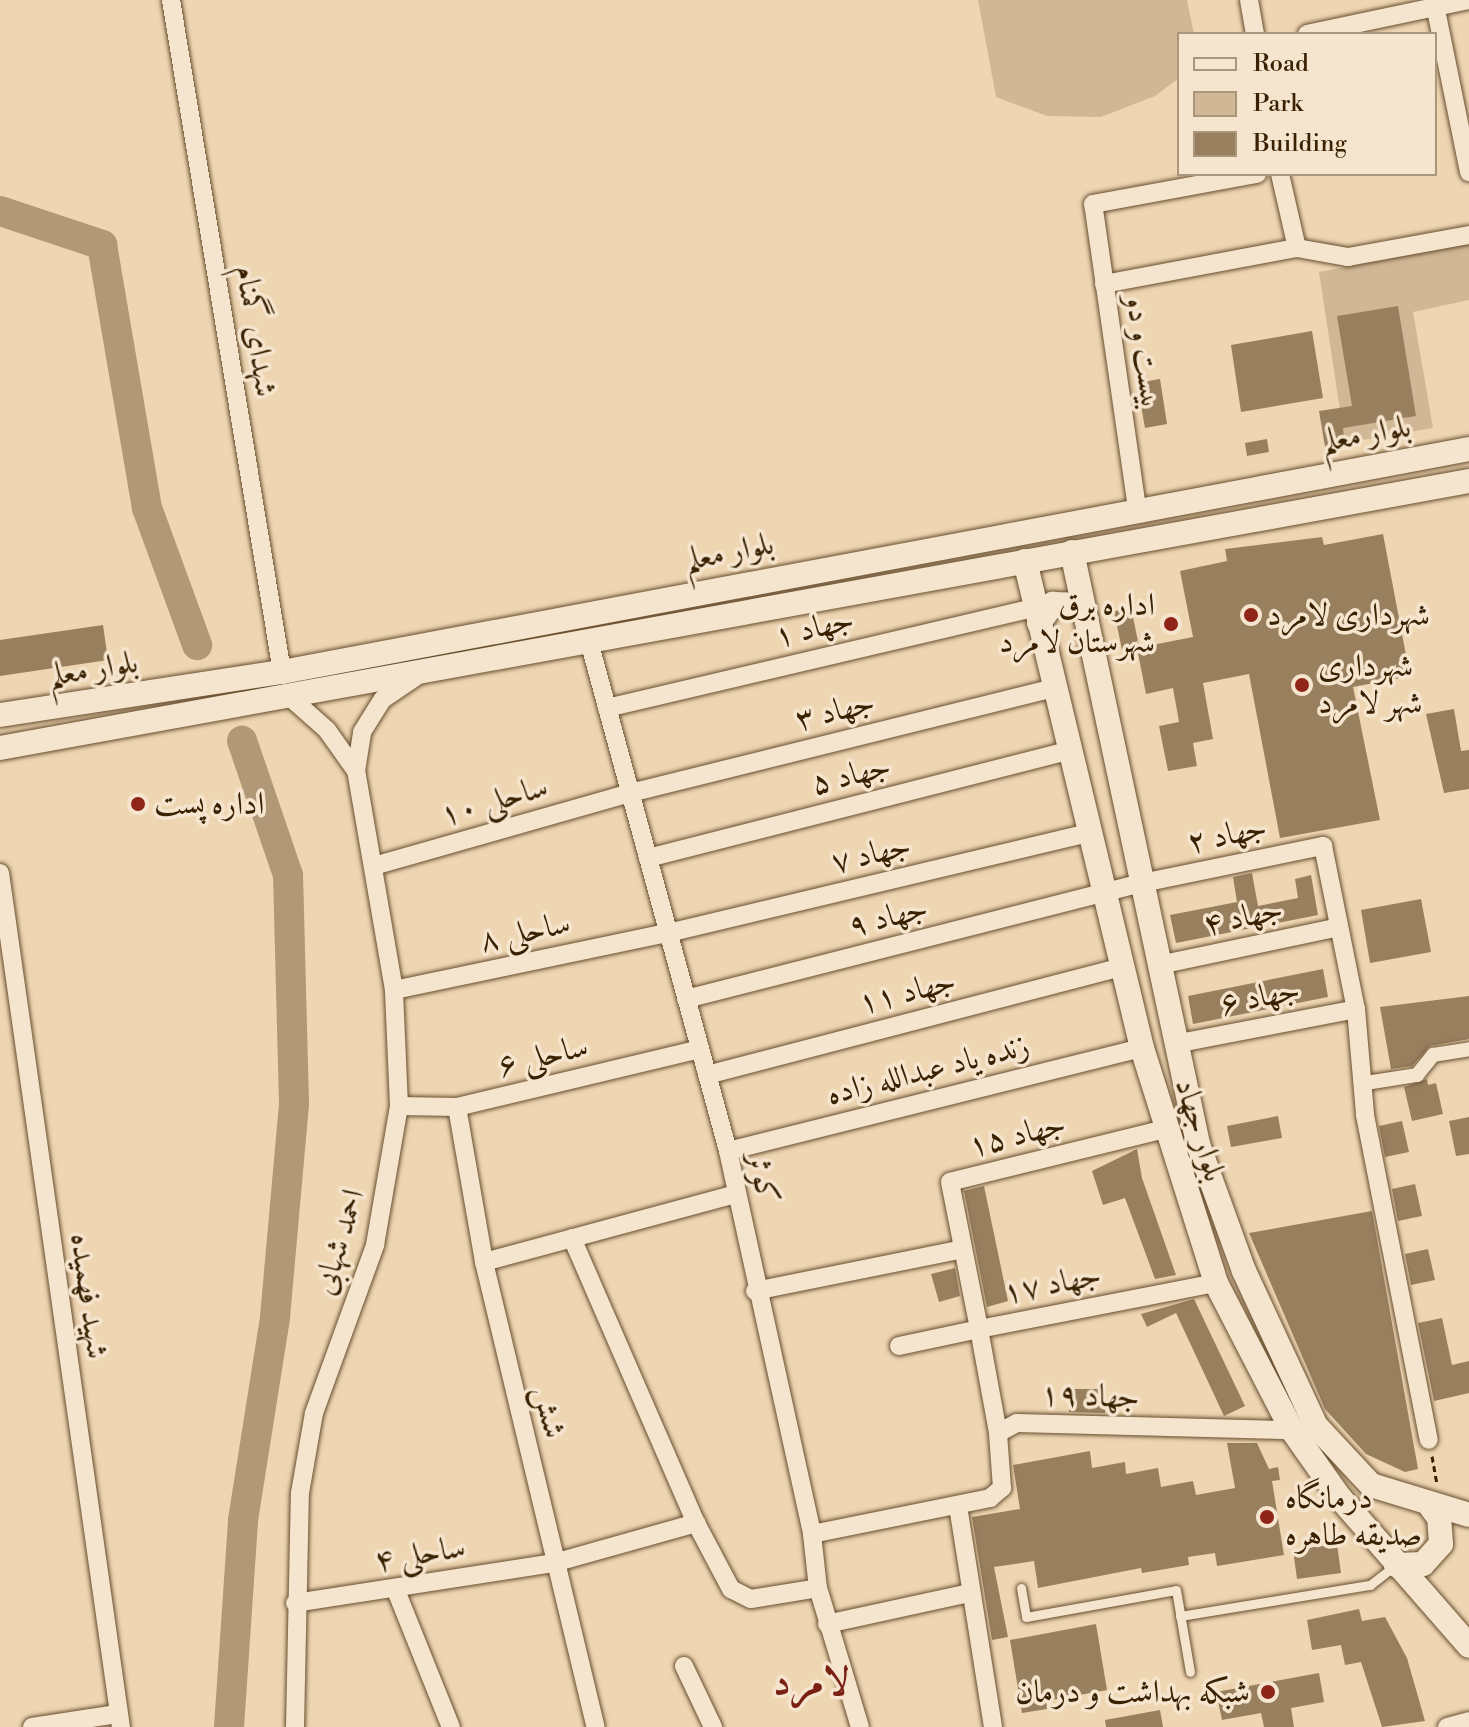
<!DOCTYPE html>
<meta charset="utf-8">
<style>
body{margin:0}
#map{position:relative;width:1469px;height:1727px;overflow:hidden;background:#efd6b3;font-family:"Libre Bodoni",Amiri,serif}
div>[style]{position:absolute}
[style*='--x']{left:calc(var(--x)*1px);top:calc(var(--y)*1px);width:calc(var(--w)*1px);rotate:calc(var(--a)*1deg)}
.green>*{inset:0;background:#d0b795}
.river>*{height:30px;margin:-15px;padding:0 15px;transform-origin:15px;border-radius:15px;background:#b19876}
.building>*{inset:0;background:#987f5e}
.path>*{height:3px;margin-top:-1.5px;transform-origin:0;background:repeating-linear-gradient(90deg,#392101 0 6px,transparent 0 10px)}
.roads{filter:drop-shadow(0 0 2px #664e2e) drop-shadow(0 0 2px #664e2e)}
.service>*{height:9px;margin:-4.5px;padding:0 4.5px;transform-origin:4.5px;border-radius:4.5px;background:#f5e4ce}
.pedestrian>*{height:14px;margin:-7px;padding:0 7px;transform-origin:7px;border-radius:7px;background:#f5e4ce}
.minor>*{height:18px;margin:-9px;padding:0 9px;transform-origin:9px;border-radius:9px;background:#f5e4ce}
.tertiary>*{height:24px;margin:-12px;padding:0 12px;transform-origin:12px;border-radius:12px;background:#f5e4ce}
.dots>*{width:22px;height:22px;translate:-50% -50%;box-sizing:border-box;border:4px solid #f5e4ce;border-radius:50%}
span{translate:-50% -50%;white-space:nowrap;text-align:center;line-height:1.15;-webkit-text-stroke:7px #f5e4ce;paint-order:stroke}
.street-label{font-size:32px;color:#392101}
.poi-label{font-size:32px;color:#392101}
.right{translate:-100% -50%;text-align:right}
.left{translate:0 -50%;text-align:left}
.district-label{font-size:40px;color:#7a1f14;font-weight:700}
.legend{position:absolute;left:1177px;top:32px;width:260px;height:144px;box-sizing:border-box;background:#f5e4ce;border:2px solid #aa967c;margin:0;padding:10px 14px;list-style:none;font-size:24px;color:#392101}
.legend li{display:flex;align-items:center;gap:16px;height:40px}
.legend b{width:40px;border:2px solid #aa967c}
</style>
<div id="map">
<div class="green">
<i style="clip-path:polygon(978px 0,1187px 0,1194px 34px,1179px 34px,1179px 78px,1155px 96px,1101px 117px,1047px 116px,996px 97px)"></i>
<i style="clip-path:polygon(1469px 244px,1469px 300px,1413px 312px,1433px 428px,1345px 443px,1319px 272px)"></i>
</div>
<div class="river">
<i style="--x:0;--y:211;--w:108;--a:18.4"></i>
<i style="--x:102;--y:245;--w:267;--a:80.3"></i>
<i style="--x:147;--y:508;--w:146;--a:69.9"></i>
<i style="--x:229;--y:1727;--w:207;--a:-86.1"></i>
<i style="--x:243;--y:1520;--w:206;--a:-81"></i>
<i style="--x:275;--y:1317;--w:215;--a:-84.9"></i>
<i style="--x:294;--y:1103;--w:228;--a:-91.5"></i>
<i style="--x:288;--y:875;--w:142;--a:-108.9"></i>
</div>
<div class="building">
<i style="clip-path:polygon(1398px 306px,1416px 416px,1343px 428px,1345px 443px,1325px 447px,1319px 411px,1352px 406px,1337px 316px)"></i>
<i style="clip-path:polygon(1312px 331px,1323px 398px,1241px 412px,1231px 345px)"></i>
<i style="clip-path:polygon(1160px 379px,1167px 424px,1145px 428px,1137px 383px)"></i>
<i style="clip-path:polygon(1267px 439px,1269px 452px,1247px 456px,1245px 443px)"></i>
<i style="clip-path:polygon(1383px 534px,1410px 676px,1353px 687px,1380px 820px,1280px 838px,1249px 674px,1203px 683px,1213px 739px,1193px 743px,1197px 766px,1168px 771px,1159px 726px,1179px 722px,1173px 688px,1146px 694px,1137px 648px,1193px 637px,1180px 571px,1227px 561px,1225px 549px,1322px 537px,1324px 545px)"></i>
<i style="clip-path:polygon(1131px 608px,1139px 646px,1122px 650px,1114px 611px)"></i>
<i style="clip-path:polygon(103px 625px,108px 660px,0 676px,0 640px)"></i>
<i style="clip-path:polygon(1454px 709px,1461px 751px,1469px 750px,1469px 789px,1444px 793px,1426px 714px)"></i>
<i style="clip-path:polygon(1252px 873px,1258px 906px,1298px 898px,1295px 879px,1311px 875px,1318px 915px,1176px 943px,1170px 915px,1237px 902px,1233px 877px)"></i>
<i style="clip-path:polygon(1421px 899px,1431px 952px,1370px 963px,1361px 910px)"></i>
<i style="clip-path:polygon(1323px 969px,1328px 997px,1193px 1024px,1188px 996px)"></i>
<i style="clip-path:polygon(1469px 996px,1469px 1039px,1430px 1046px,1412px 1066px,1391px 1069px,1380px 1007px)"></i>
<i style="clip-path:polygon(1427px 1079px,1428px 1085px,1436px 1083px,1443px 1114px,1412px 1121px,1404px 1087px)"></i>
<i style="clip-path:polygon(1278px 1116px,1282px 1138px,1231px 1147px,1227px 1126px)"></i>
<i style="clip-path:polygon(1469px 1117px,1469px 1154px,1456px 1156px,1449px 1121px)"></i>
<i style="clip-path:polygon(1402px 1121px,1409px 1152px,1385px 1157px,1379px 1126px)"></i>
<i style="clip-path:polygon(1137px 1149px,1142px 1178px,1176px 1275px,1155px 1279px,1125px 1198px,1103px 1205px,1092px 1171px)"></i>
<i style="clip-path:polygon(1415px 1184px,1422px 1216px,1398px 1221px,1392px 1189px)"></i>
<i style="clip-path:polygon(984px 1186px,1008px 1301px,987px 1307px,964px 1191px)"></i>
<i style="clip-path:polygon(1372px 1211px,1418px 1469px,1405px 1472px,1366px 1454px,1325px 1409px,1249px 1233px)"></i>
<i style="clip-path:polygon(1428px 1249px,1435px 1280px,1411px 1285px,1405px 1254px)"></i>
<i style="clip-path:polygon(955px 1268px,960px 1296px,939px 1302px,931px 1274px)"></i>
<i style="clip-path:polygon(1194px 1299px,1245px 1406px,1224px 1416px,1176px 1313px,1147px 1327px,1141px 1314px)"></i>
<i style="clip-path:polygon(1442px 1318px,1452px 1365px,1469px 1361px,1469px 1393px,1434px 1401px,1418px 1323px)"></i>
<i style="clip-path:polygon(1069px 1389px,1106px 1389px,1105px 1413px,1069px 1412px)"></i>
<i style="clip-path:polygon(1227px 1443px,1257px 1443px,1269px 1469px,1278px 1467px,1280px 1480px,1272px 1481px,1284px 1555px,1217px 1566px,1215px 1553px,1188px 1557px,1189px 1565px,1142px 1573px,1141px 1568px,1038px 1588px,1034px 1561px,994px 1567px,1008px 1637px,992px 1640px,972px 1517px,1020px 1509px,1013px 1465px,1090px 1451px,1092px 1468px,1125px 1462px,1126px 1474px,1158px 1468px,1161px 1487px,1193px 1481px,1196px 1495px,1235px 1488px)"></i>
<i style="clip-path:polygon(1337px 1544px,1341px 1573px,1297px 1579px,1293px 1550px)"></i>
<i style="clip-path:polygon(1359px 1609px,1362px 1621px,1385px 1617px,1407px 1658px,1425px 1721px,1382px 1727px,1361px 1662px,1345px 1665px,1341px 1645px,1312px 1650px,1307px 1620px)"></i>
<i style="clip-path:polygon(1096px 1624px,1107px 1690px,1046px 1701px,1047px 1709px,1022px 1713px,1010px 1640px)"></i>
<i style="clip-path:polygon(1319px 1673px,1324px 1702px,1291px 1708px,1294px 1727px,1264px 1727px,1261px 1713px,1222px 1720px,1216px 1692px)"></i>
<i style="clip-path:polygon(1160px 1710px,1163px 1727px,1106px 1727px,1105px 1720px)"></i>
</div>
<div class="path">
<i style="--x:1432;--y:1456;--w:27;--a:80"></i>
</div>
<div class="roads">
<div class="service">
<i style="--x:1021;--y:1588;--w:29;--a:80"></i>
<i style="--x:1026;--y:1617;--w:152;--a:-10.2"></i>
<i style="--x:1176;--y:1590;--w:83;--a:80.3"></i>
<i style="--x:1180;--y:1616;--w:193;--a:-9.3"></i>
<i style="--x:1370;--y:1585;--w:33;--a:-38"></i>
</div>
<div class="pedestrian">
<i style="--x:1366;--y:1083;--w:52;--a:-8.9"></i>
<i style="--x:1417;--y:1075;--w:26;--a:-51"></i>
<i style="--x:1433;--y:1055;--w:36;--a:-9"></i>
</div>
<div class="minor">
<i style="--x:171;--y:0;--w:681;--a:80.62"></i>
<i style="--x:1249;--y:0;--w:35;--a:80"></i>
<i style="--x:1434;--y:0;--w:176;--a:78.5"></i>
<i style="--x:1307;--y:34;--w:166;--a:-11.9"></i>
<i style="--x:1280;--y:174;--w:76;--a:77.1"></i>
<i style="--x:1104;--y:284;--w:196;--a:-10.6"></i>
<i style="--x:1297;--y:248;--w:52;--a:10"></i>
<i style="--x:1348;--y:257;--w:123;--a:-10.3"></i>
<i style="--x:1137;--y:508;--w:307;--a:-98.2"></i>
<i style="--x:1093;--y:204;--w:167;--a:-10.4"></i>
<i style="--x:590;--y:645;--w:524;--a:74.74"></i>
<i style="--x:728;--y:1151;--w:392;--a:77.6"></i>
<i style="--x:812;--y:1534;--w:54;--a:83.7"></i>
<i style="--x:818;--y:1588;--w:145;--a:73.2"></i>
<i style="--x:291;--y:698;--w:48;--a:41.6"></i>
<i style="--x:327;--y:730;--w:50;--a:54.7"></i>
<i style="--x:607;--y:708;--w:441;--a:-13.2"></i>
<i style="--x:648;--y:858;--w:434;--a:-14.3"></i>
<i style="--x:374;--y:866;--w:266;--a:-15.9"></i>
<i style="--x:630;--y:793;--w:437;--a:-13.9"></i>
<i style="--x:0;--y:873;--w:863;--a:81.94"></i>
<i style="--x:1159;--y:965;--w:184;--a:-11.9"></i>
<i style="--x:394;--y:990;--w:280;--a:-11.8"></i>
<i style="--x:668;--y:933;--w:432;--a:-13.4"></i>
<i style="--x:686;--y:999;--w:471;--a:-14.3"></i>
<i style="--x:1142;--y:883;--w:185;--a:-11.6"></i>
<i style="--x:1323;--y:846;--w:166;--a:78.6"></i>
<i style="--x:1356;--y:1009;--w:106;--a:85.1"></i>
<i style="--x:1365;--y:1115;--w:331;--a:78.9"></i>
<i style="--x:1175;--y:1044;--w:184;--a:-10.9"></i>
<i style="--x:707;--y:1075;--w:430;--a:-14.6"></i>
<i style="--x:399;--y:1106;--w:58;--a:1"></i>
<i style="--x:457;--y:1107;--w:250;--a:-13.4"></i>
<i style="--x:457;--y:1107;--w:157;--a:80.1"></i>
<i style="--x:484;--y:1262;--w:478;--a:76.5"></i>
<i style="--x:1165;--y:1129;--w:221;--a:166.2"></i>
<i style="--x:950;--y:1182;--w:150;--a:78.8"></i>
<i style="--x:979;--y:1329;--w:241;--a:-11"></i>
<i style="--x:728;--y:1151;--w:427;--a:-14"></i>
<i style="--x:572;--y:1238;--w:311;--a:66.5"></i>
<i style="--x:696;--y:1523;--w:75;--a:62.1"></i>
<i style="--x:731;--y:1589;--w:22;--a:27"></i>
<i style="--x:751;--y:1599;--w:68;--a:-9.3"></i>
<i style="--x:484;--y:1262;--w:261;--a:-15.1"></i>
<i style="--x:755;--y:1291;--w:208;--a:-11.4"></i>
<i style="--x:899;--y:1346;--w:82;--a:-12"></i>
<i style="--x:979;--y:1329;--w:106;--a:79.6"></i>
<i style="--x:958;--y:1506;--w:224;--a:81"></i>
<i style="--x:812;--y:1534;--w:182;--a:-11.4"></i>
<i style="--x:990;--y:1498;--w:16;--a:-40"></i>
<i style="--x:1002;--y:1488;--w:55;--a:-94.2"></i>
<i style="--x:998;--y:1433;--w:21;--a:-28"></i>
<i style="--x:1017;--y:1423;--w:275;--a:1.5"></i>
<i style="--x:395;--y:1588;--w:150;--a:68.1"></i>
<i style="--x:295;--y:1603;--w:262;--a:-8.8"></i>
<i style="--x:554;--y:1563;--w:148;--a:-15.7"></i>
<i style="--x:827;--y:1624;--w:145;--a:-12.3"></i>
<i style="--x:684;--y:1666;--w:68;--a:64.6"></i>
<i style="--x:32;--y:1727;--w:86;--a:-8.7"></i>
<i style="--x:295;--y:1727;--w:234;--a:-88.8"></i>
<i style="--x:300;--y:1493;--w:81;--a:-80.1"></i>
<i style="--x:314;--y:1413;--w:179;--a:-70"></i>
<i style="--x:375;--y:1245;--w:141;--a:-80.2"></i>
<i style="--x:399;--y:1106;--w:116;--a:-92.5"></i>
<i style="--x:394;--y:990;--w:222;--a:-99.8"></i>
<i style="--x:356;--y:771;--w:39;--a:-81"></i>
<i style="--x:362;--y:732;--w:39;--a:-58"></i>
<i style="--x:383;--y:699;--w:40;--a:-34"></i>
<i style="--x:1447;--y:1727;--w:23;--a:-15"></i>
</div>
<div class="tertiary">
<i style="--x:1072;--y:552;--w:605;--a:77.98"></i>
<i style="--x:1198;--y:1144;--w:135;--a:70.1"></i>
<i style="--x:1244;--y:1271;--w:171;--a:65.1"></i>
<i style="--x:1316;--y:1426;--w:81;--a:47"></i>
<i style="--x:1371;--y:1485;--w:102;--a:17"></i>
<i style="--x:1025;--y:561;--w:501;--a:76.49"></i>
<i style="--x:1142;--y:1048;--w:246;--a:72.5"></i>
<i style="--x:1216;--y:1283;--w:165;--a:62.7"></i>
<i style="--x:1292;--y:1430;--w:83;--a:54.8"></i>
<i style="--x:1340;--y:1498;--w:196;--a:48.9"></i>
<i style="--x:1039;--y:623;--w:24;--a:-54"></i>
<i style="--x:1053;--y:604;--w:23;--a:2"></i>
<i style="--x:1076;--y:605;--w:12;--a:48"></i>
<i style="--x:0;--y:715;--w:285;--a:-8.7"></i>
<i style="--x:282;--y:672;--w:1208;--a:-10.64"></i>
<i style="--x:0;--y:748;--w:1493;--a:-10.3"></i>
<i style="--x:1396;--y:1565;--w:27;--a:-2"></i>
<i style="--x:1423;--y:1564;--w:27;--a:-48"></i>
<i style="--x:1441;--y:1544;--w:26;--a:-94"></i>
<i style="--x:1439;--y:1518;--w:14;--a:-126"></i>
</div>
</div>
<div class="dots">
<i style="left:1251px;top:615px;background:#8f2418"></i>
<i style="left:1171px;top:624px;background:#8f2418"></i>
<i style="left:1302px;top:685px;background:#8f2418"></i>
<i style="left:138px;top:804px;background:#8f2418"></i>
<i style="left:1267px;top:1517px;background:#8f2418"></i>
<i style="left:1268px;top:1692px;background:#8f2418"></i>
</div>
<div class="street-label">
<span style="left:256px;top:331px;rotate:81deg">شهدای گمنام</span>
<span style="left:1144px;top:352px;rotate:82deg">بیست و دو</span>
<span style="left:1366px;top:434px;rotate:-10deg">بلوار معلم</span>
<span style="left:729px;top:552px;rotate:-11deg">بلوار معلم</span>
<span style="left:814px;top:628px;rotate:-13deg">جهاد ۱</span>
<span style="left:93px;top:669px;rotate:-9deg">بلوار معلم</span>
<span style="left:835px;top:711px;rotate:-14deg">جهاد ۳</span>
<span style="left:851px;top:775px;rotate:-14deg">جهاد ۵</span>
<span style="left:494px;top:801px;rotate:-16deg">ساحلی ۱۰</span>
<span style="left:1227px;top:835px;rotate:-12deg">جهاد ۲</span>
<span style="left:871px;top:854px;rotate:-13deg">جهاد ۷</span>
<span style="left:888px;top:917px;rotate:-14deg">جهاد ۹</span>
<span style="left:1243px;top:917px;rotate:-12deg">جهاد ۴</span>
<span style="left:525px;top:932px;rotate:-12deg">ساحلی ۸</span>
<span style="left:907px;top:992px;rotate:-14deg">جهاد ۱۱</span>
<span style="left:1260px;top:997px;rotate:-11deg">جهاد ۶</span>
<span style="left:543px;top:1056px;rotate:-13deg">ساحلی ۶</span>
<span style="left:928px;top:1070px;rotate:-14deg">زنده یاد عبدالله زاده</span>
<span style="left:1200px;top:1130px;rotate:73deg">بلوار جهاد</span>
<span style="left:1017px;top:1135px;rotate:-14deg">جهاد ۱۵</span>
<span style="left:763px;top:1178px;rotate:78deg">کوثر</span>
<span style="left:339px;top:1242px;rotate:-73deg">احمد شهابی</span>
<span style="left:1052px;top:1284px;rotate:-11deg">جهاد ۱۷</span>
<span style="left:89px;top:1296px;rotate:82deg">شهید فهمیده</span>
<span style="left:1090px;top:1396px;rotate:2deg">جهاد ۱۹</span>
<span style="left:549px;top:1412px;rotate:77deg">شش</span>
<span style="left:420px;top:1554px;rotate:-9deg">ساحلی ۴</span>
</div>
<div class="poi-label">
<span class="right" style="left:1155px;top:624px">اداره برق<br>شهرستان لامرد</span>
<span class="left" style="left:1267px;top:615px">شهرداری لامرد</span>
<span class="left" style="left:1318px;top:685px">شهرداری<br>شهر لامرد</span>
<span class="left" style="left:154px;top:804px">اداره پست</span>
<span class="left" style="left:1285px;top:1517px">درمانگاه<br>صدیقه طاهره</span>
<span class="right" style="left:1250px;top:1692px">شبکه بهداشت و درمان</span>
</div>
<div class="district-label">
<span style="left:811px;top:1682px">لامرد</span>
</div>
<ul class="legend">
<li><b style="height:10px;background:#f5e4ce"></b>Road</li>
<li><b style="height:22px;background:#d0b795"></b>Park</li>
<li><b style="height:22px;background:#987f5e"></b>Building</li>
</ul>
</div>
